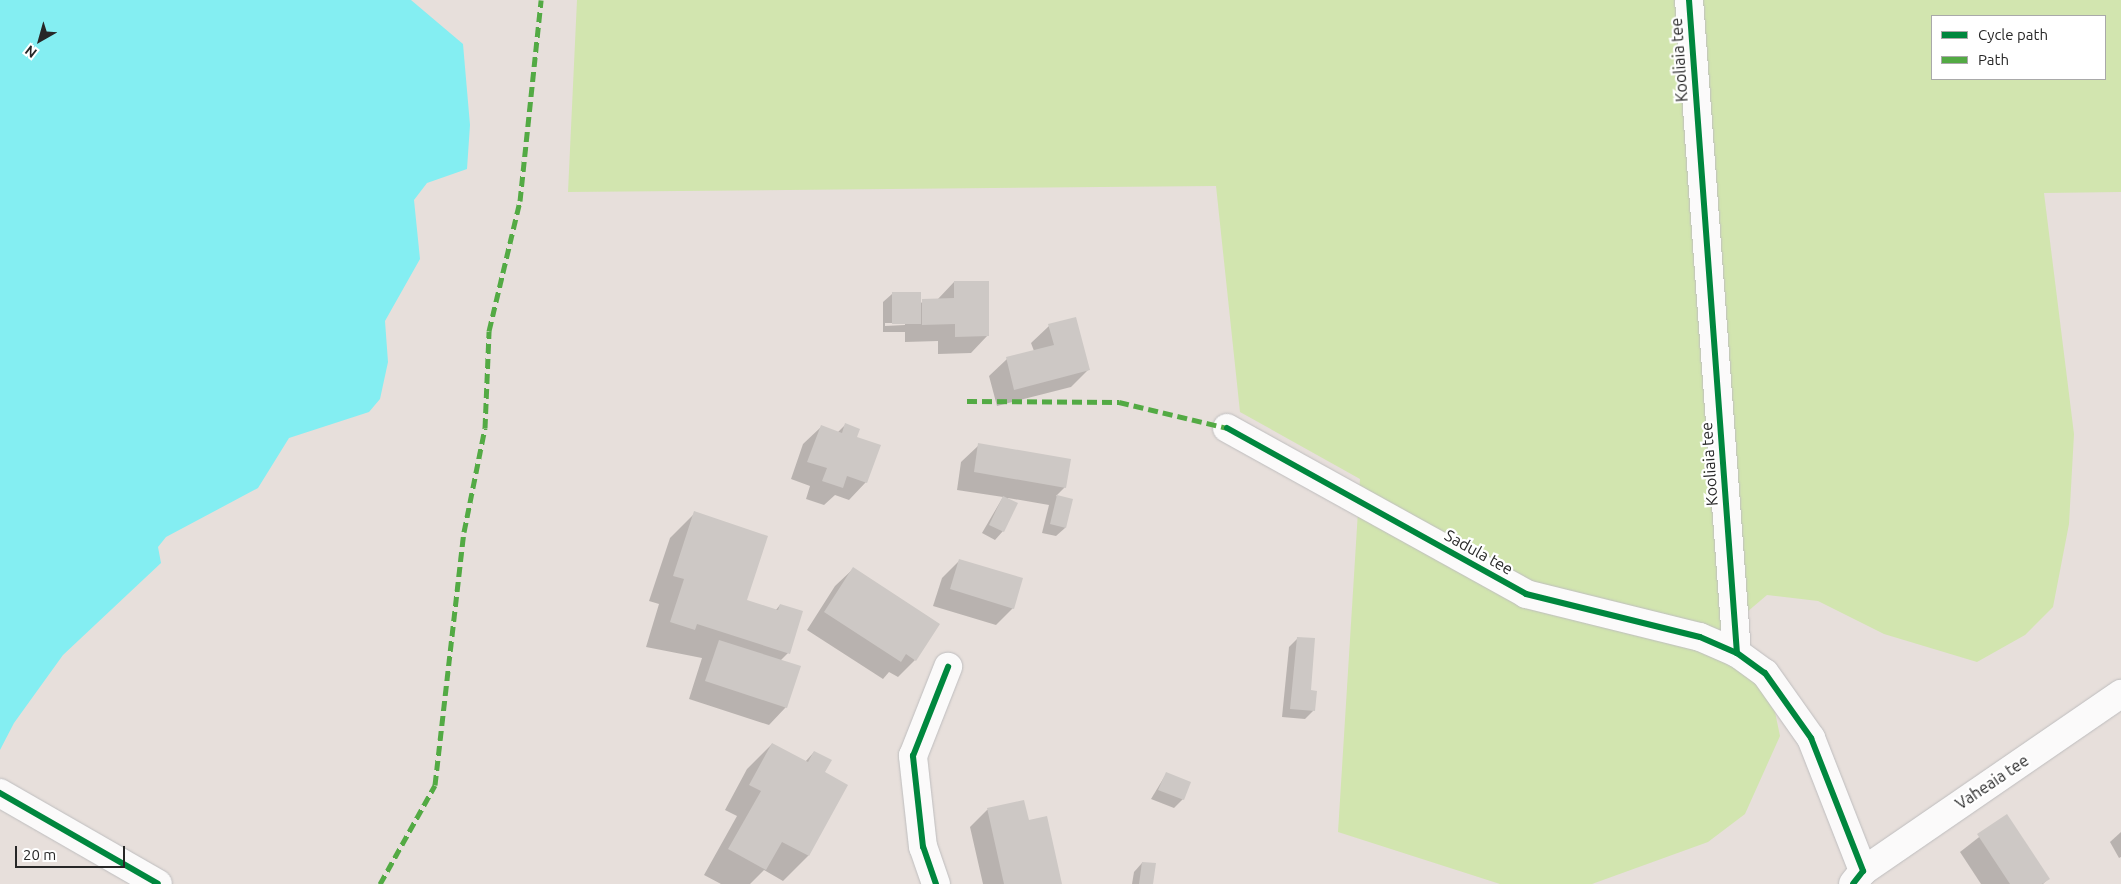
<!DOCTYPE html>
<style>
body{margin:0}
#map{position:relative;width:2121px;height:884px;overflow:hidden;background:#e7dfdb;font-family:Ubuntu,sans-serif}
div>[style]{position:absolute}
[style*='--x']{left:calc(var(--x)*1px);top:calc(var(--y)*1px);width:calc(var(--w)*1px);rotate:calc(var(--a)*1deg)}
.green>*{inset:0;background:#d2e5af}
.water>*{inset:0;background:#84eef2}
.shadow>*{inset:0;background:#0003}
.building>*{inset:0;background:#cdc8c5}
.roads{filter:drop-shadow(0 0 1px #bebdbe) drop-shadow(0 0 1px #bebdbe)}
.minor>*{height:28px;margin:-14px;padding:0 14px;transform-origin:14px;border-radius:14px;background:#fbfafa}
.quiet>*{height:5px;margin-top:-2.5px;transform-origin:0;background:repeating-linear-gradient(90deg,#53aa44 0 10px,transparent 0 15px)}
.cycleway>*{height:6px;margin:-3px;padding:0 3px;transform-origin:3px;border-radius:3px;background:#00873e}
span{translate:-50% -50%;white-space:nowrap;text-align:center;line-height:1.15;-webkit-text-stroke:4.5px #fff;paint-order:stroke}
.street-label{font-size:16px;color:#272727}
.legend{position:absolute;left:1931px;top:15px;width:175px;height:65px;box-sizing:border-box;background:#fff;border:1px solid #a9a9a9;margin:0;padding:6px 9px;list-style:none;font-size:15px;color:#272727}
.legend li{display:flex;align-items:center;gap:10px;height:25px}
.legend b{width:25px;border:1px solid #a9a9a9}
.north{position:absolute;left:15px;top:15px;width:50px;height:50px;-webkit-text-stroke:4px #fff;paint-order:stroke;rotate:218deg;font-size:14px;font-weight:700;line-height:20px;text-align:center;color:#272727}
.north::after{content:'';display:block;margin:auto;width:18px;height:22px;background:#272727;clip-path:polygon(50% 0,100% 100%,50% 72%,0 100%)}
.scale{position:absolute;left:15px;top:846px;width:110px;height:22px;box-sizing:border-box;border:2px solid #272727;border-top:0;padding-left:6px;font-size:15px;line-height:18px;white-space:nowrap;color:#272727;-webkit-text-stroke:4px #fff;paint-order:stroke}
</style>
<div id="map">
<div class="green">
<i style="clip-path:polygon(evenodd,577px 0,2121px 0,2121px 192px,2044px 193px,2074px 434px,2069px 524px,2053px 607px,2025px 635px,1977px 662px,1884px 634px,1818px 601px,1767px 595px,1747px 612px,1750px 673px,1775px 712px,1780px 736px,1745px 814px,1708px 842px,1592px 884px,1500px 884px,1338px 832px,1360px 479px,1240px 412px,1216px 186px,568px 192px,577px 0,1932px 16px,2105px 16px,2105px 79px,1932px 79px,1932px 16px)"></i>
</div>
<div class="water">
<i style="clip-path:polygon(0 0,411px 0,463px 44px,470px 125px,467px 169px,427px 183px,414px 200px,420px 259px,385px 321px,388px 362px,380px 399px,369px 412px,289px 438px,258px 488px,166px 537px,158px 547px,161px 563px,63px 655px,14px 723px,0 750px)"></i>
</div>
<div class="shadow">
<i style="clip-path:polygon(evenodd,954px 282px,988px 335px,971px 353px,938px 354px,938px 341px,905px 342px,905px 332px,883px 332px,883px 302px,892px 294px,919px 303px,937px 300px,954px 282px,885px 323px,905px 323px,905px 325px,885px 326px,885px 323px)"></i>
<i style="clip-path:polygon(1049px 326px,1089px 369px,1071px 387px,997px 406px,989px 376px,1007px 359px,1034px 351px,1031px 343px)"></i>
<i style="clip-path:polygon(846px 424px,855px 437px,866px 482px,849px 500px,835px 495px,824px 505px,806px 499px,810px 486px,791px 479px,803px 444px,821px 427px,837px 433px)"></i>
<i style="clip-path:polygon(979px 445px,1065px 487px,1056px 496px,1072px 500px,1065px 528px,1056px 536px,1042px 533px,1049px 505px,1008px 498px,1003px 531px,995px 540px,982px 533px,1003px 497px,957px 490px,961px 462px)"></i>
<i style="clip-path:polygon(695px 513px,746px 601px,775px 611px,780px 605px,788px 653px,780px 661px,786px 707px,769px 725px,689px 699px,702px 658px,646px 647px,659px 604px,649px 601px,670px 538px)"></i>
<i style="clip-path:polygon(960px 560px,1013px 608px,996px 625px,933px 606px,942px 578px)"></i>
<i style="clip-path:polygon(853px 569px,915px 660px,898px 677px,889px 672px,883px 679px,807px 630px,835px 586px)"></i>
<i style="clip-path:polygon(1298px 638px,1314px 710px,1305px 719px,1282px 717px,1289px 647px)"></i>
<i style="clip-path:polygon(772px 744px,805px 762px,814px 752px,824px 772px,846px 786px,808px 856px,783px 881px,764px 870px,750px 884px,721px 884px,704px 875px,737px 816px,725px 810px,747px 769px)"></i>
<i style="clip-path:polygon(1166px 774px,1183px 799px,1174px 808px,1151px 799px)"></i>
<i style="clip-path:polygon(1023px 801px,1028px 821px,1061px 884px,983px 884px,970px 827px,987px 810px)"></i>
<i style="clip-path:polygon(2006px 816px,2048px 879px,2043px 884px,1981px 884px,1960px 852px)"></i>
<i style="clip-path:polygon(2121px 832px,2121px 857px,2119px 858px,2110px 842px)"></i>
<i style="clip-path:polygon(1142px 863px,1152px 884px,1132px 884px,1134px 872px)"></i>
</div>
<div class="building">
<i style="clip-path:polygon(954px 281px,989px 281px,989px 336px,955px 337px,955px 324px,922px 325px,922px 299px,954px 298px)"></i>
<i style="clip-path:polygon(892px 292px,921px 292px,921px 324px,892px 324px)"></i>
<i style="clip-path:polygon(1076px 317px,1090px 370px,1014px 390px,1006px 357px,1054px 345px,1048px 324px)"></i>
<i style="clip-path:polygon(845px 423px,860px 429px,857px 437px,881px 445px,867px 483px,847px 476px,843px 488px,822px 481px,827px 468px,807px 462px,821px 425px,842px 433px)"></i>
<i style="clip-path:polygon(978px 443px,1071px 459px,1066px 488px,974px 472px)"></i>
<i style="clip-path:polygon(1057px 495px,1073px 499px,1066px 528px,1050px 524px)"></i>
<i style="clip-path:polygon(1003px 496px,1018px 503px,1004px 532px,989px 525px)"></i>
<i style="clip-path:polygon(694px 511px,768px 536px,747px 600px,778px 610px,780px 604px,803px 611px,790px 654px,697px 624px,695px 630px,670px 622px,684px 579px,673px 576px)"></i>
<i style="clip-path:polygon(959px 559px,1023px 578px,1014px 609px,950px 589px)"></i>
<i style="clip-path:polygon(853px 567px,940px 624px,916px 661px,906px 654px,901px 662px,824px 612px)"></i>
<i style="clip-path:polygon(1297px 637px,1315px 638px,1311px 690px,1317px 691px,1315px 711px,1290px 709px)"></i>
<i style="clip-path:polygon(719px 640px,801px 666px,787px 708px,705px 681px)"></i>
<i style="clip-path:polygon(772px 743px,808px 762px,814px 751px,832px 760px,825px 772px,848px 785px,809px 856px,782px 842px,766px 870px,728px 849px,761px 791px,749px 785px)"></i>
<i style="clip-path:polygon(1166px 772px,1191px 782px,1184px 800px,1158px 790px)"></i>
<i style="clip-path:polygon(1024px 800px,1029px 820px,1047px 816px,1062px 884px,1004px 884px,987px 808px)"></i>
<i style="clip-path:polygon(2007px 814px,2050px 879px,2042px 884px,2010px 884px,1977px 834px)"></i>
<i style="clip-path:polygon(1142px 862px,1156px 863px,1153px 884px,1139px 884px)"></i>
</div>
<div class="roads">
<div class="minor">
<i style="--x:1689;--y:0;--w:655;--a:85.8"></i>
<i style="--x:1737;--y:653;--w:34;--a:36"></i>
<i style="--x:1765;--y:673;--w:80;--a:54.7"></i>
<i style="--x:1811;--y:738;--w:143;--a:68.6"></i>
<i style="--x:1863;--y:871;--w:16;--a:128"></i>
<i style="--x:1227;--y:428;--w:342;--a:29"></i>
<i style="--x:1526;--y:594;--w:179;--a:13.9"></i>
<i style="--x:1700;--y:637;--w:40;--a:23.4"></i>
<i style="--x:0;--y:793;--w:182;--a:29.9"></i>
<i style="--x:1863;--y:871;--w:313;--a:-34.5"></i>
<i style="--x:936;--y:884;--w:39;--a:-109"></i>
<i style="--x:923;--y:847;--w:92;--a:-96.3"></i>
<i style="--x:913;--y:756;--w:96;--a:-68.5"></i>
</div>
</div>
<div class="quiet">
<i style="--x:967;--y:401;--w:152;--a:0.4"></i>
<i style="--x:1119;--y:402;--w:111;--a:13.5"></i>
<i style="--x:380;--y:884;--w:113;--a:-60.9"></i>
<i style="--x:435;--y:785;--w:255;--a:-83.5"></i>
<i style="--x:464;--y:532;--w:106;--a:-78.6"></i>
<i style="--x:485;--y:428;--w:97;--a:-87.6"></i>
<i style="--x:489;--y:331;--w:134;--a:-76.6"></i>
<i style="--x:520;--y:201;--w:202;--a:-84"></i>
</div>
<div class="cycleway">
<i style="--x:1689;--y:0;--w:655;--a:85.8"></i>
<i style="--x:1737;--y:653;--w:34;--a:36"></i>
<i style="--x:1765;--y:673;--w:80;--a:54.7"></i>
<i style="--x:1811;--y:738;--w:143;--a:68.6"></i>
<i style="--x:1863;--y:871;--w:16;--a:128"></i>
<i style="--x:1227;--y:428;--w:342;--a:29"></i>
<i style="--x:1526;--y:594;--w:179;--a:13.9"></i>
<i style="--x:1700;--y:637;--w:40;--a:23.4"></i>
<i style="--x:0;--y:793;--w:182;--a:29.9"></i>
<i style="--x:936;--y:884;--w:39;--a:-109"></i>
<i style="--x:923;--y:847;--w:92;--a:-96.3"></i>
<i style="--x:913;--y:756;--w:96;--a:-68.5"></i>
</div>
<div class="street-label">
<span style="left:1679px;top:60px;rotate:-94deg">Kooliaia tee</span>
<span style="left:1709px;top:464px;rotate:-94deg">Kooliaia tee</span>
<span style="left:1479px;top:552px;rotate:29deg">Sadula tee</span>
<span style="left:1992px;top:782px;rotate:-34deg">Vaheaia tee</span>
</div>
<ul class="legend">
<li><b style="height:6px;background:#00873e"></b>Cycle path</li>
<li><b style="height:6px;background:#53aa44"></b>Path</li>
</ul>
<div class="north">N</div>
<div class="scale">20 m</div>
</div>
